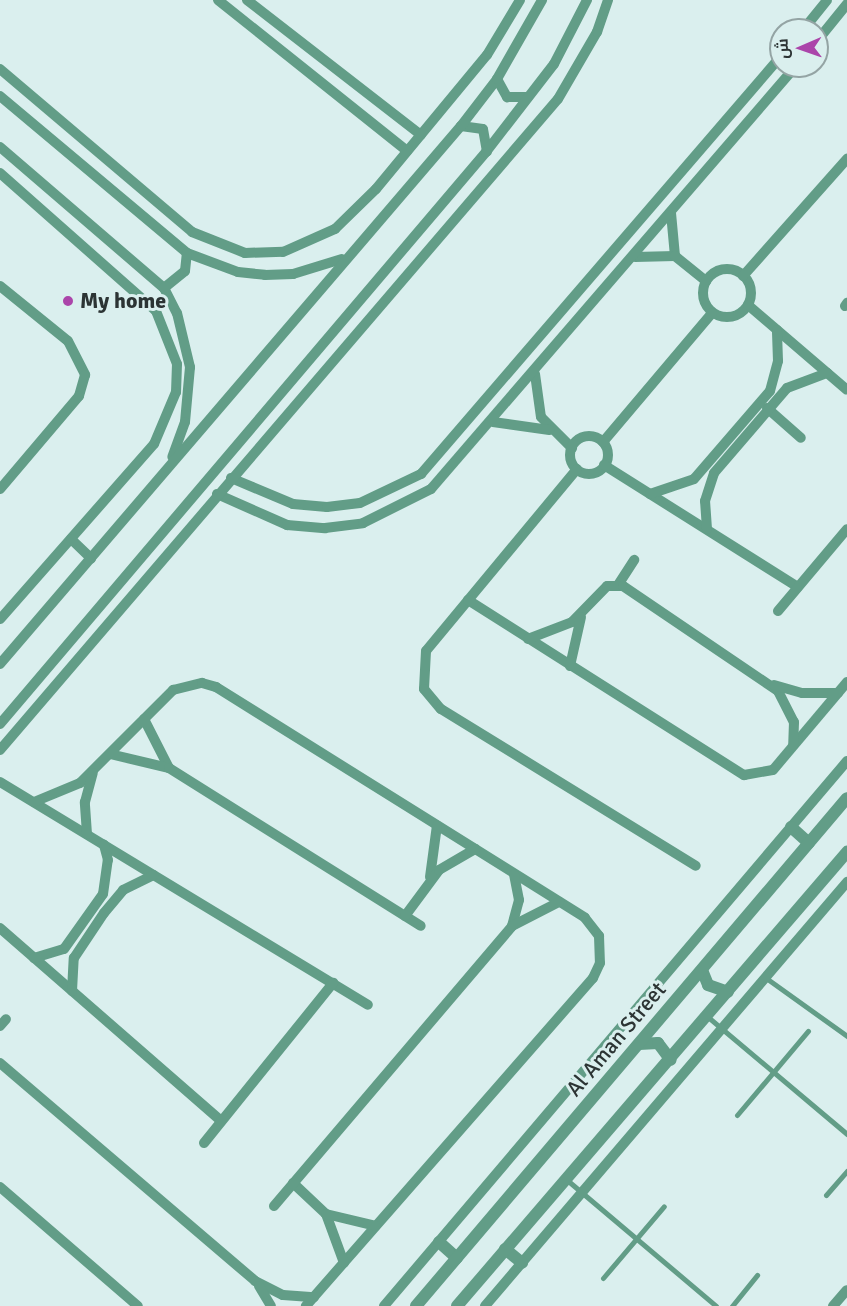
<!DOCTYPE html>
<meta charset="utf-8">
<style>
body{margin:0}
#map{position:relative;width:847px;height:1306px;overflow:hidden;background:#daefee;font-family:Signika,Cairo,sans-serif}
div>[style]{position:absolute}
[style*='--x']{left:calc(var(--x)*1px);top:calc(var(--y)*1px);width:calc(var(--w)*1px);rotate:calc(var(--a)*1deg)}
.service>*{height:5px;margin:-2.5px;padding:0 2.5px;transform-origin:2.5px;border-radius:2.5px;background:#629d87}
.minor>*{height:10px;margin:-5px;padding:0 5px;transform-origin:5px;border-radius:5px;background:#629d87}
.minor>.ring{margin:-5px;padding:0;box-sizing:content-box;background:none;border:10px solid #629d87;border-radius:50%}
.tertiary>*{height:12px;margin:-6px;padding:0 6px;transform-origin:6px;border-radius:6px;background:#629d87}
.dots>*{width:16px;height:16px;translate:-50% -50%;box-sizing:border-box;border:3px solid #daefee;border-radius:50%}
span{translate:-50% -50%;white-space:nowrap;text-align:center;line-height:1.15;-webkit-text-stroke:6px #daefee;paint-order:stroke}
.poi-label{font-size:22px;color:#2c3434;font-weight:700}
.left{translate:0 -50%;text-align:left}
.street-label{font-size:22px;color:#2c3434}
.north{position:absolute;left:769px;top:18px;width:60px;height:60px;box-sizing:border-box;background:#daefee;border:2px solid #94a4a4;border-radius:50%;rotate:268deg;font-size:16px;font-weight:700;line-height:24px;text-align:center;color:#2c3434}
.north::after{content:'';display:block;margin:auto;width:21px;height:27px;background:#ab45aa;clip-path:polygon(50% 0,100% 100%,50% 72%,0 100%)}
</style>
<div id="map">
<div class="service">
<i style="--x:766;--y:978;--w:100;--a:35.6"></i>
<i style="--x:708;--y:1017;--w:182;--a:40.1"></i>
<i style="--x:737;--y:1115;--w:110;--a:-49.8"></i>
<i style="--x:567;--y:1180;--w:195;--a:40.2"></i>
<i style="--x:826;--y:1195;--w:32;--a:-49"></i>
<i style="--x:603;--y:1278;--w:94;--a:-49.7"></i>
<i style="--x:732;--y:1306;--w:40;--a:-51"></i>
</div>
<div class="minor">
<i style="--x:218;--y:0;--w:242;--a:38.6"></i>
<i style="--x:247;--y:0;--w:220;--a:37.8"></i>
<i style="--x:803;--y:30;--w:38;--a:-51"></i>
<i style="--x:817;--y:41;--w:48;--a:-51"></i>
<i style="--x:0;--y:69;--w:252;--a:40.3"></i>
<i style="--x:192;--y:232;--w:57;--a:21.6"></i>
<i style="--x:245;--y:253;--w:38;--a:-2"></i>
<i style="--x:283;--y:252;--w:57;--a:-23.9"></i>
<i style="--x:335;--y:229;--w:57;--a:-44.3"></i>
<i style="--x:376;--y:189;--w:174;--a:-50.4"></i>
<i style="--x:487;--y:55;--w:64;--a:-59"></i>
<i style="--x:497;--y:79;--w:21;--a:61"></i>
<i style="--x:507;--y:97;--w:21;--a:0"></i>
<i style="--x:0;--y:96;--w:244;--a:40"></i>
<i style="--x:187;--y:253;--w:54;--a:20.4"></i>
<i style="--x:238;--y:272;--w:27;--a:6"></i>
<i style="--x:265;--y:275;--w:28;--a:-2"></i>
<i style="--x:293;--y:274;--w:51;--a:-17"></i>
<i style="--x:461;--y:126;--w:22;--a:8"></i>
<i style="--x:483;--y:129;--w:23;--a:80"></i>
<i style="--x:0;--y:147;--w:216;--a:40.7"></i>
<i style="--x:164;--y:288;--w:28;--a:63"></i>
<i style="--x:177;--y:313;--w:56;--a:76.5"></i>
<i style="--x:190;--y:367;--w:55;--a:95.2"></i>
<i style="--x:185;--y:422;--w:37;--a:110"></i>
<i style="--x:0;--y:173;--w:208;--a:41.5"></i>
<i style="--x:156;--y:311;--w:57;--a:68.4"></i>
<i style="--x:177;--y:364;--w:28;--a:92"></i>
<i style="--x:176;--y:392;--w:56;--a:112.9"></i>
<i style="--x:154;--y:444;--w:233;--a:131.3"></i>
<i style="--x:671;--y:213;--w:43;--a:84.7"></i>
<i style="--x:635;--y:257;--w:40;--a:-1.4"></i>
<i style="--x:675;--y:256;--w:40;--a:39"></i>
<i class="ring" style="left:703px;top:269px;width:38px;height:38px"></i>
<i style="--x:743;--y:276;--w:157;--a:-48.4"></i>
<i style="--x:0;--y:286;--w:87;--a:39"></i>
<i style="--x:68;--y:341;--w:38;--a:63"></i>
<i style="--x:85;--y:375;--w:22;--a:106"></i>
<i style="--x:79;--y:396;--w:122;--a:130.3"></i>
<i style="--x:164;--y:288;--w:27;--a:-39"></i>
<i style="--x:185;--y:271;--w:18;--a:-84"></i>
<i style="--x:748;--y:305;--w:130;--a:40.6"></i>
<i style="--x:845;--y:306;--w:4;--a:-56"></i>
<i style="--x:535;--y:374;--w:43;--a:82.1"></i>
<i style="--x:541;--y:417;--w:44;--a:45"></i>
<i style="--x:767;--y:408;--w:45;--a:41.4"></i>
<i style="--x:493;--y:422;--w:57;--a:8.1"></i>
<i class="ring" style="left:570px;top:436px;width:28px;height:28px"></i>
<i style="--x:603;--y:442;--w:169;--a:-49.8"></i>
<i style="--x:604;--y:465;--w:229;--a:32.2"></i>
<i style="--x:577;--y:469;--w:236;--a:129.7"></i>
<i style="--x:426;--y:651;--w:38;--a:93"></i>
<i style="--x:424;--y:689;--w:26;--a:50"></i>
<i style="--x:441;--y:709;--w:299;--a:31.6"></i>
<i style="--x:231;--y:478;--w:67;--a:22.8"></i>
<i style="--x:293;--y:504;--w:34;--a:5"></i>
<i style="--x:327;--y:507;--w:33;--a:-7"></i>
<i style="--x:360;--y:503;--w:68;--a:-25.4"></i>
<i style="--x:421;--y:474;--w:552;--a:-49.26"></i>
<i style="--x:217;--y:494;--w:77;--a:23.9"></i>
<i style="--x:287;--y:525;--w:38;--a:5"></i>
<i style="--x:325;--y:528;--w:38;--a:-7"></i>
<i style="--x:363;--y:523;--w:76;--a:-26.6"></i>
<i style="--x:431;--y:489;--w:559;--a:-49.21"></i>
<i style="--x:650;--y:494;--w:46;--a:-18.8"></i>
<i style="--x:694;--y:479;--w:116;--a:-49.2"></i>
<i style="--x:770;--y:391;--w:31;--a:-75"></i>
<i style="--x:778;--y:361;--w:31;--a:-92"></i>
<i style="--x:707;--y:529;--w:28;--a:-94"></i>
<i style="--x:705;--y:501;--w:29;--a:-72"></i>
<i style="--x:714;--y:473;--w:112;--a:-49.3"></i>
<i style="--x:787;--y:388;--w:43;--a:-20.6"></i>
<i style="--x:71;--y:539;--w:28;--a:44"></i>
<i style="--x:618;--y:585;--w:30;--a:-57"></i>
<i style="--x:468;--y:600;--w:327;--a:32.4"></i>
<i style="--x:744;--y:775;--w:29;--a:-10"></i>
<i style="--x:773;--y:770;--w:115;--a:-49.9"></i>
<i style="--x:778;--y:611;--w:107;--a:-49.9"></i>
<i style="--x:528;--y:639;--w:47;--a:-21.1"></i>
<i style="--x:572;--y:622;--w:50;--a:-45.8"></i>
<i style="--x:607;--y:586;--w:16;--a:0"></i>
<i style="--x:623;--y:586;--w:187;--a:34.1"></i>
<i style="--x:778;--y:691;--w:35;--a:63"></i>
<i style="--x:794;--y:722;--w:23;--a:92"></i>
<i style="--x:0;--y:664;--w:708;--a:-49.41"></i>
<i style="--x:461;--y:126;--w:59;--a:-52.5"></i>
<i style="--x:497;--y:79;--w:91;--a:-60.3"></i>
<i style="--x:570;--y:666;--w:50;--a:-77.3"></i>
<i style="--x:774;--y:685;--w:29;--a:16"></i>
<i style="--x:802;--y:693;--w:36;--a:0"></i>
<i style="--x:144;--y:719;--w:55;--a:63"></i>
<i style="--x:0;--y:724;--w:751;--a:-49.65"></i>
<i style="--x:486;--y:152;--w:111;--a:-52.3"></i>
<i style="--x:554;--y:64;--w:72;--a:-62.7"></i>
<i style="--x:0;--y:750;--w:857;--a:-49.4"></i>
<i style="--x:558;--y:99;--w:78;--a:-59.8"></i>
<i style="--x:597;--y:32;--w:34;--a:-71"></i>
<i style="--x:110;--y:754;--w:61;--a:13.3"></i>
<i style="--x:169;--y:768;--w:297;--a:32.1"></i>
<i style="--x:0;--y:782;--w:430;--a:31.2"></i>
<i style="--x:34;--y:802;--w:50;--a:-22.4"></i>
<i style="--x:80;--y:783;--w:132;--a:-45"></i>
<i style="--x:173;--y:690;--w:30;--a:-14"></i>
<i style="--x:202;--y:683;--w:15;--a:16"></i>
<i style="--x:216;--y:687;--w:435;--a:32"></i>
<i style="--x:585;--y:918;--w:23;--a:52"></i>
<i style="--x:599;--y:936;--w:27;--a:88"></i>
<i style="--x:600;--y:963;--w:17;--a:115"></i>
<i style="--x:593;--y:978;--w:436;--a:131.2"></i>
<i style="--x:87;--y:834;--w:32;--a:-94"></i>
<i style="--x:85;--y:802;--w:30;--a:-75"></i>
<i style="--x:430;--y:877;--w:52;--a:-82.3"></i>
<i style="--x:405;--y:916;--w:57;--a:-53.5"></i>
<i style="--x:439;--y:870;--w:42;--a:-30.3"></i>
<i style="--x:512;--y:926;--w:27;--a:-75"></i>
<i style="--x:519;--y:900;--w:26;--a:-101"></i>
<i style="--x:0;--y:928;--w:293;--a:41.1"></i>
<i style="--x:34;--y:958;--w:31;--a:-17"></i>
<i style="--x:64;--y:949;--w:67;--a:-54.7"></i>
<i style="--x:103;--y:894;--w:34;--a:-82"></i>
<i style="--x:108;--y:860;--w:16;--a:-105"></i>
<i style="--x:72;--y:991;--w:33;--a:-87"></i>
<i style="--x:74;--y:958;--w:54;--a:-56.3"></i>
<i style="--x:104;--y:913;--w:30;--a:-50"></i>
<i style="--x:123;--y:890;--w:34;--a:-26"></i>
<i style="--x:0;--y:1026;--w:9;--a:-49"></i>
<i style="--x:0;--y:1063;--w:335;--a:40.5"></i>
<i style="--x:255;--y:1281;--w:31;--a:27"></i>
<i style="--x:283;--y:1295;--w:31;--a:4"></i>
<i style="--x:204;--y:1143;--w:206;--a:-51.1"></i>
<i style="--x:293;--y:1183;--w:45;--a:43.2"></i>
<i style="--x:326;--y:1214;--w:52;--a:69.8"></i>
<i style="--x:0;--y:1187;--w:182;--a:40.8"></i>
<i style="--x:274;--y:1206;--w:367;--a:-49.6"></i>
<i style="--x:512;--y:926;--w:53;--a:-27.1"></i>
<i style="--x:326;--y:1214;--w:51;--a:13.5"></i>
<i style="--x:259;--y:1286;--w:23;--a:59"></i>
<i style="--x:384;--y:1306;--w:715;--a:-49.65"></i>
<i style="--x:485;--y:1306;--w:558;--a:-49.51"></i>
<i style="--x:833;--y:1306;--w:21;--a:-49"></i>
</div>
<div class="tertiary">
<i style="--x:791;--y:827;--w:24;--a:42"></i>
<i style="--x:702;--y:970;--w:16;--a:68"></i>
<i style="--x:708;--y:985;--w:21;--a:19"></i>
<i style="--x:639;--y:1044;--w:19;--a:-3"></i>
<i style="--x:658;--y:1043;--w:21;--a:53"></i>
<i style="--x:439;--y:1242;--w:24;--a:42"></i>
<i style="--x:505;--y:1249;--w:22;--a:39"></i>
<i style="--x:416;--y:1306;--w:666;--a:-49.69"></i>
<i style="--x:457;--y:1306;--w:599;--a:-49.34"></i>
</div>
<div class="dots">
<i style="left:68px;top:301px;background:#ab45aa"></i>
</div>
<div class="poi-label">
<span class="left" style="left:80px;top:301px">My home</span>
</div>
<div class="street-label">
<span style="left:616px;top:1039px;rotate:-50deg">Al Aman Street</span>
</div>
<div class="north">ش</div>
</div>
